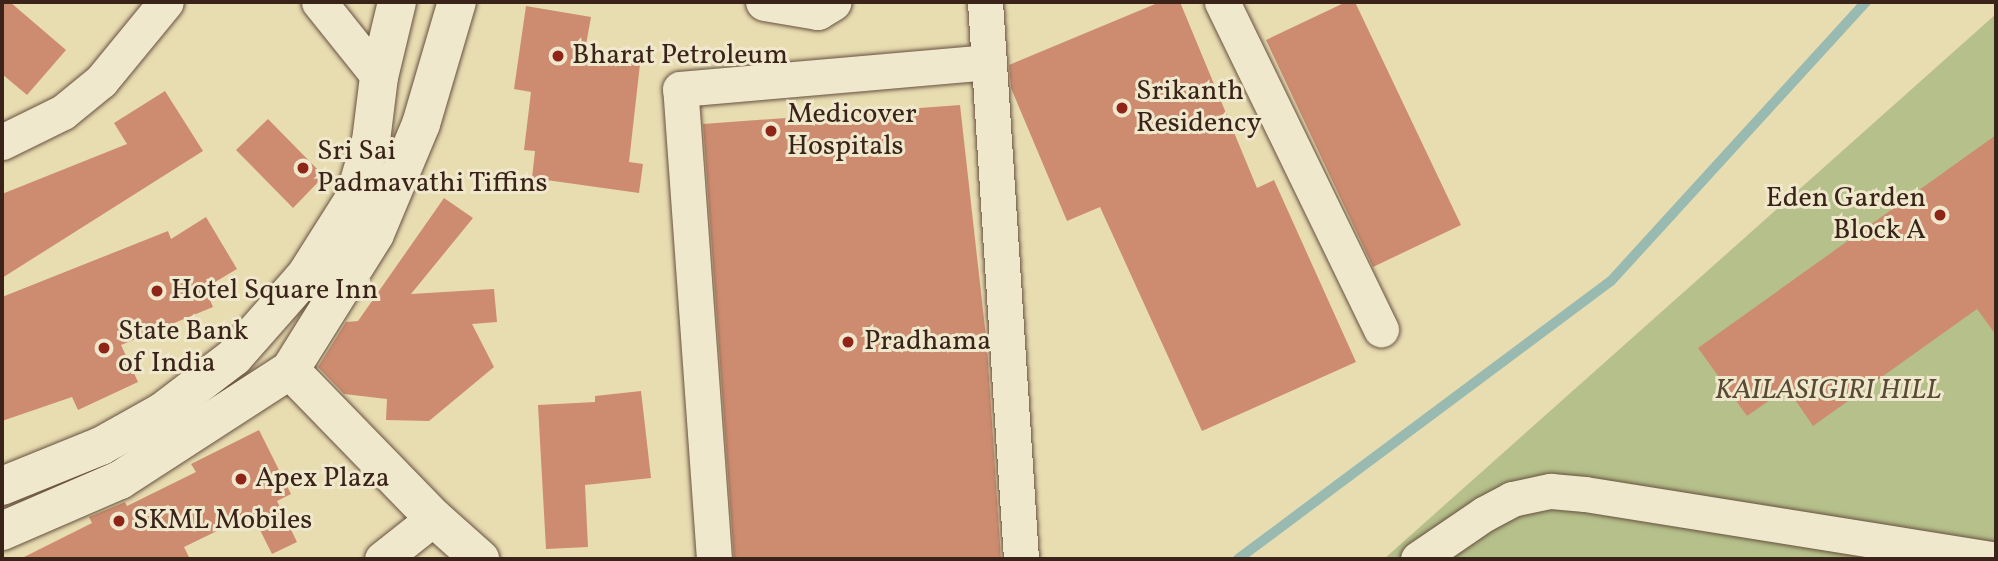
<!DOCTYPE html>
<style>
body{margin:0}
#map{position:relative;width:1998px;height:561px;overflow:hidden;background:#e8dcb1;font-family:Vollkorn,serif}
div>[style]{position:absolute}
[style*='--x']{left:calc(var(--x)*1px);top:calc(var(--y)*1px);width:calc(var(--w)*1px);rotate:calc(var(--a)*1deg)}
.green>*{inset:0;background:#b6c08b}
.stream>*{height:10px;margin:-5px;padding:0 5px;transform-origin:5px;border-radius:5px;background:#98bab0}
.building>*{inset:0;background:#cd8c70}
.roads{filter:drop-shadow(0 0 2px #66513f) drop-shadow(0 0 2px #66513f)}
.street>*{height:35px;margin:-17.5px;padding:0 17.5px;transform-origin:17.5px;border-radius:17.5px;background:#f0e8cc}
.secondary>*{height:38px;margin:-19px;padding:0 19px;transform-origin:19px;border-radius:19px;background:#f0e8cc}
.dots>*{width:19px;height:19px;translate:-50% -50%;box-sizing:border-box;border:4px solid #f0e8cc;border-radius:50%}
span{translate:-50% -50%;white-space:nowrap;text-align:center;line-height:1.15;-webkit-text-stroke:6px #f0e8cc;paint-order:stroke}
.poi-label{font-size:28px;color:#3a2319}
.left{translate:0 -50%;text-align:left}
.right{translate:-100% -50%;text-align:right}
.park-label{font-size:28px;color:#594a36;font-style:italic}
.frame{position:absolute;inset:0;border:4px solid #3a2319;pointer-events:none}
</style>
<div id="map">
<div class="green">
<i style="clip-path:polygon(1996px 14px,1996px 559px,1384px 559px)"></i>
</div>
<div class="stream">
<i style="--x:1238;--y:559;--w:465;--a:-36.7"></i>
<i style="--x:1611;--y:281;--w:378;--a:-47.6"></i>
</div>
<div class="building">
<i style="clip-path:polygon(2px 2px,10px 2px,66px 50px,27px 95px,2px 74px)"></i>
<i style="clip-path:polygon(1160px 2px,1180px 2px,1257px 188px,1274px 180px,1356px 362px,1202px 431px,1100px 207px,1067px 221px,1011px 88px,1009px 65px)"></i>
<i style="clip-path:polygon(1346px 2px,1355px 2px,1461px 225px,1373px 267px,1266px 40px)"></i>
<i style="clip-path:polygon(526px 6px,591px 17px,584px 56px,640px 64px,629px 162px,643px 164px,639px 193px,532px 178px,535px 151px,524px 150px,531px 92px,514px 89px)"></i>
<i style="clip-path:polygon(165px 91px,203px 151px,2px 278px,2px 194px,127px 144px,114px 123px)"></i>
<i style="clip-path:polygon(960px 105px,987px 346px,1001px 559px,734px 559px,703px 124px)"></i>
<i style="clip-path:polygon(268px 119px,324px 176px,293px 208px,236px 150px)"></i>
<i style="clip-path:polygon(1996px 135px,1996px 335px,1977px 309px,1813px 426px,1787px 388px,1747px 416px,1698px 348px)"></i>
<i style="clip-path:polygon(444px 198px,473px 218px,411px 294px,494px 289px,497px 322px,472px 324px,494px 367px,429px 421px,386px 420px,387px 399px,344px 394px,318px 367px,346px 322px,358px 321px)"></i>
<i style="clip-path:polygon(206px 217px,237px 269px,205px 288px,213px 307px,121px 345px,138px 382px,78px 410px,72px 397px,2px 421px,2px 297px,168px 231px,171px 239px)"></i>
<i style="clip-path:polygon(641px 391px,651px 478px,585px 485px,588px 547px,546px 549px,538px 405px,595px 402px,595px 396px)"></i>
<i style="clip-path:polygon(259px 430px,291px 494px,277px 501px,297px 542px,272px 554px,252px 514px,184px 547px,190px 559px,20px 559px,92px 523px,89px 517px,125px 502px,127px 506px,196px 472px,191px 464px)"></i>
</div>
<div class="roads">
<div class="street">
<i style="--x:319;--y:2;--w:96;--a:51.3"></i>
<i style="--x:985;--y:2;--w:558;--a:86.3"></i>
<i style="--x:1222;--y:2;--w:364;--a:64.1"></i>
<i style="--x:2;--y:142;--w:68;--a:-26.2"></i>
<i style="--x:63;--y:112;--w:49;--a:-39.2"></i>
<i style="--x:101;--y:81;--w:102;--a:-50.6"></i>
<i style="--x:382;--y:559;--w:66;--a:-38.3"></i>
<i style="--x:714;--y:559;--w:471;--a:-94.1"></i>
<i style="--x:680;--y:89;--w:310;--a:-5"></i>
<i style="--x:1418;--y:559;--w:80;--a:-34.3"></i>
<i style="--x:1484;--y:514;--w:32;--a:-28"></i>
<i style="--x:1512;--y:499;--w:40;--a:-12"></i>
<i style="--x:1551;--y:491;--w:34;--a:5"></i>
<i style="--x:1585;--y:494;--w:413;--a:9.1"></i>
</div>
<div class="secondary">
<i style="--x:765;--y:2;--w:54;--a:9.6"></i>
<i style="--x:818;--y:11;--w:17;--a:-31"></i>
<i style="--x:290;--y:370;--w:206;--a:45.8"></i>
<i style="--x:434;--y:518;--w:62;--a:41.7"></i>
<i style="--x:2;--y:486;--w:107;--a:-22"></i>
<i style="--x:101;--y:446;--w:70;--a:-29.1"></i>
<i style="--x:162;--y:412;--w:91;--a:-37.4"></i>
<i style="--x:234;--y:357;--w:109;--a:-48.7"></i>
<i style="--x:306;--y:275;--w:90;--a:-57.7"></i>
<i style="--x:354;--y:199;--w:60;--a:-73.7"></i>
<i style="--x:371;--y:141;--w:64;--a:-82.9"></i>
<i style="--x:379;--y:77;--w:77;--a:-76.5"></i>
<i style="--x:2;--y:531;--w:129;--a:-23.4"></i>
<i style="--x:120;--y:480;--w:202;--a:-32.9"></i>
<i style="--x:290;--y:370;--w:160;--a:-58"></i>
<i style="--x:375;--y:234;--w:119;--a:-67.3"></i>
<i style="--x:421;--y:124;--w:127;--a:-73.6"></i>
</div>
</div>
<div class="dots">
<i style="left:558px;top:56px;background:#8f2418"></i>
<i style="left:1122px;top:108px;background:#8f2418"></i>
<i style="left:771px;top:131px;background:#8f2418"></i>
<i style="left:303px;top:168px;background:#8f2418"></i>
<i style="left:1940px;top:215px;background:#8f2418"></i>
<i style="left:157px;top:291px;background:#8f2418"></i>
<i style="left:848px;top:342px;background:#8f2418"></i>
<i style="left:104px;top:348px;background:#8f2418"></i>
<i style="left:241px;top:479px;background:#8f2418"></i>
<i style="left:119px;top:521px;background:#8f2418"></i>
</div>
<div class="poi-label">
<span class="left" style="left:572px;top:56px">Bharat Petroleum</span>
<span class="left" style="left:1136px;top:108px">Srikanth<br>Residency</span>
<span class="left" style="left:787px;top:131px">Medicover<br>Hospitals</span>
<span class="left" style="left:317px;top:168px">Sri Sai<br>Padmavathi Tiffins</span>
<span class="right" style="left:1926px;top:215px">Eden Garden<br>Block A</span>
<span class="left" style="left:171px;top:291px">Hotel Square Inn</span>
<span class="left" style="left:118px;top:348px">State Bank<br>of India</span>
<span class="left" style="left:864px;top:342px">Pradhama</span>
<span class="left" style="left:255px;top:479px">Apex Plaza</span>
<span class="left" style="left:133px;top:521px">SKML Mobiles</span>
</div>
<div class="park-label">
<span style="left:1828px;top:391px">KAILASIGIRI HILL</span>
</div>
<div class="frame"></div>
</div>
